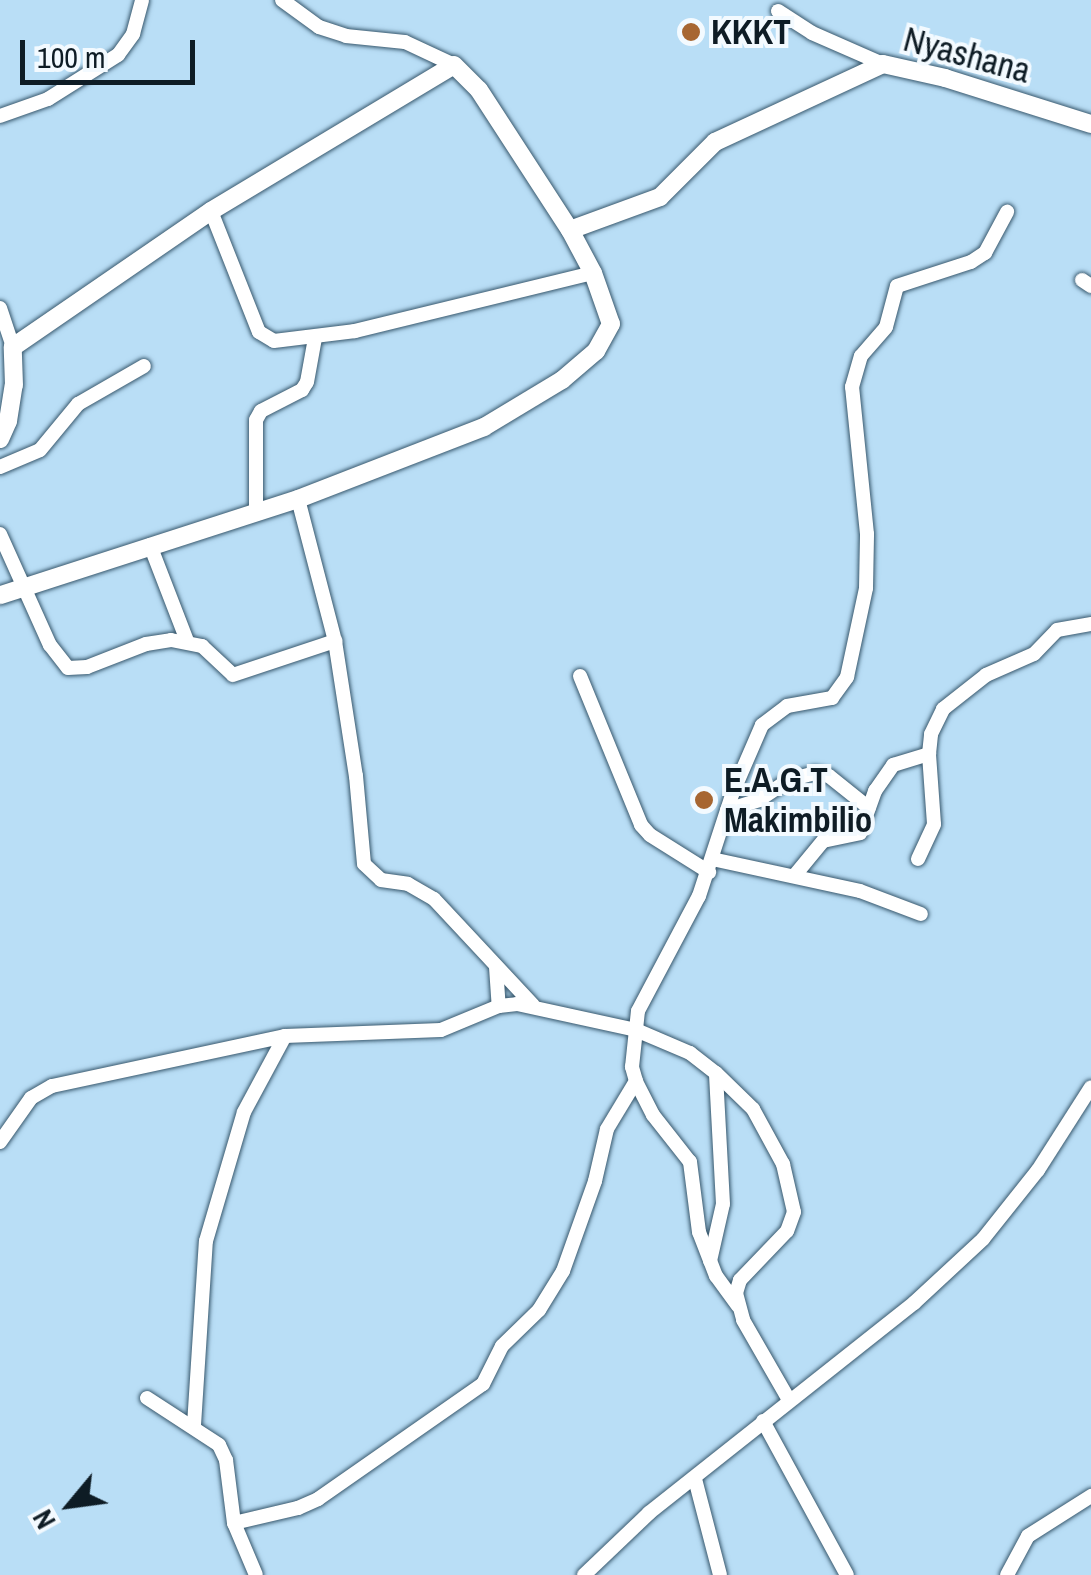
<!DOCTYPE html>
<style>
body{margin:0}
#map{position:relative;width:1091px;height:1575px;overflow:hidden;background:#b9def6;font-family:"Archivo Narrow",sans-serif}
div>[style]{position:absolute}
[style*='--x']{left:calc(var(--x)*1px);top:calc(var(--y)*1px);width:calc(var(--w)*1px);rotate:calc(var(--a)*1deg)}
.roads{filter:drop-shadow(0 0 2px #38586d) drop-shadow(0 0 2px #38586d)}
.minor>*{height:14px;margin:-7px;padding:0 7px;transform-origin:7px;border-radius:7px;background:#fff}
.tertiary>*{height:18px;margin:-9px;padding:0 9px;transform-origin:9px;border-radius:9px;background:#fff}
.dots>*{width:28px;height:28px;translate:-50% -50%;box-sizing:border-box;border:5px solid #f3faff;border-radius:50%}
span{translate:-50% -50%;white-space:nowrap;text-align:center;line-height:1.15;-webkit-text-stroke:8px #f3faff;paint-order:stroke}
.poi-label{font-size:35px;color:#0e1c25;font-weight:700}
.left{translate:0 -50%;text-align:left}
.street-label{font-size:35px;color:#0e1c25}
.north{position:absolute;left:20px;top:1455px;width:100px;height:100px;-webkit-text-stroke:8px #f3faff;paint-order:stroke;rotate:241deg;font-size:28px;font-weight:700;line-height:40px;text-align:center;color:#0e1c25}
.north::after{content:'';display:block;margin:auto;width:35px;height:45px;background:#0e1c25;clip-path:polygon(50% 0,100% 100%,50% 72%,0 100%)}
.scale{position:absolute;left:20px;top:40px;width:175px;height:45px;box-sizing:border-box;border:5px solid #0e1c25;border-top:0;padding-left:12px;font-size:30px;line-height:35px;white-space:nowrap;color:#0e1c25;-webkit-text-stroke:8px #f3faff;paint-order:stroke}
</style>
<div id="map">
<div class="roads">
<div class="minor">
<i style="--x:282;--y:0;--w:46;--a:36.1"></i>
<i style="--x:319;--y:27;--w:28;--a:18"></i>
<i style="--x:346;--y:36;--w:59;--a:5.8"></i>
<i style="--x:405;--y:42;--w:54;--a:25.1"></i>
<i style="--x:778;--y:11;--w:40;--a:32.9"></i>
<i style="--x:812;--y:33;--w:77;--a:23.6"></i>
<i style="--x:0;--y:116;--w:51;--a:-19.5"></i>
<i style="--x:48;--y:99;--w:83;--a:-32.2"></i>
<i style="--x:118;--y:55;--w:26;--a:-54"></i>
<i style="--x:133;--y:34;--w:35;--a:-75"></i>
<i style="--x:211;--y:211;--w:130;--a:68.4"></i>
<i style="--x:259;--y:332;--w:17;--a:31"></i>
<i style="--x:274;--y:341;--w:82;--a:-7"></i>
<i style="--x:355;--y:331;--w:245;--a:-13.7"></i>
<i style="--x:1082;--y:280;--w:11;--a:34"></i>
<i style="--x:0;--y:308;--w:41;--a:71.6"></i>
<i style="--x:0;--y:467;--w:43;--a:-23"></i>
<i style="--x:40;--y:450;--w:60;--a:-50.4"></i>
<i style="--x:78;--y:404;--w:76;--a:-29.9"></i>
<i style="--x:298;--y:499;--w:147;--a:75.4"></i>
<i style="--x:335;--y:641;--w:137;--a:81.2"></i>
<i style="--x:356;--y:776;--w:88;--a:84.8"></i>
<i style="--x:364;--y:864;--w:23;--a:43"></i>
<i style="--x:381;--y:880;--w:27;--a:8"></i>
<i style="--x:408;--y:884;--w:30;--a:30"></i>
<i style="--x:434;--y:899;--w:145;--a:47"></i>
<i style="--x:256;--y:511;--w:91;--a:-90"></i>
<i style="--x:256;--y:420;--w:10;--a:-61"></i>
<i style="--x:261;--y:411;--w:46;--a:-27.1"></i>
<i style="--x:302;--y:390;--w:9;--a:-58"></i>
<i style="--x:307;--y:382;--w:45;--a:-79.7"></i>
<i style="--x:0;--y:534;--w:122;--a:65.8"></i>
<i style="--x:50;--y:645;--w:29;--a:52"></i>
<i style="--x:68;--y:668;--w:19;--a:-3"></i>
<i style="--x:87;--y:667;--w:63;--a:-21.3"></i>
<i style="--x:146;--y:644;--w:25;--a:-9"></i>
<i style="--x:171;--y:640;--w:32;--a:11"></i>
<i style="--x:202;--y:646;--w:42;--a:43.1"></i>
<i style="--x:233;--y:675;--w:108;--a:-18.4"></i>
<i style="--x:150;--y:545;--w:103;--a:68.9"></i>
<i style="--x:580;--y:676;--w:161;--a:67.7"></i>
<i style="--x:641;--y:825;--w:13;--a:48"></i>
<i style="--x:650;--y:835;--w:70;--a:32.1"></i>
<i style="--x:727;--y:810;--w:34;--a:-17"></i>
<i style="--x:759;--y:800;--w:36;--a:-34"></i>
<i style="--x:789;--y:780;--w:27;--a:-15"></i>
<i style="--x:815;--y:773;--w:14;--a:12"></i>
<i style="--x:829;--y:776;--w:51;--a:38.7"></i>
<i style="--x:712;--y:859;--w:151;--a:12.2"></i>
<i style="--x:860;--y:891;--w:65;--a:20.7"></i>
<i style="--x:918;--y:859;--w:38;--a:-65"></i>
<i style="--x:934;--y:824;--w:70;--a:-94.1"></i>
<i style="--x:929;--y:754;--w:20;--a:-84"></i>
<i style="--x:931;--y:734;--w:28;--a:-64"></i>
<i style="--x:943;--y:709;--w:55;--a:-38.3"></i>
<i style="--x:986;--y:675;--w:52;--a:-23.6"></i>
<i style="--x:1034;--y:654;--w:33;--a:-46"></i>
<i style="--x:1057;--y:630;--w:35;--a:-10"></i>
<i style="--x:795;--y:875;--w:44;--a:-50.5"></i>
<i style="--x:823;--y:841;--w:38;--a:-12"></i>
<i style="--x:860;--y:833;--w:45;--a:-70.3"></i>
<i style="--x:875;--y:791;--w:32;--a:-55"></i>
<i style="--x:893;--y:765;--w:38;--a:-17"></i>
<i style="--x:496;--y:967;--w:39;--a:86"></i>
<i style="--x:0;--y:1142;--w:54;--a:-54.8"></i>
<i style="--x:31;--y:1098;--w:24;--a:-30"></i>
<i style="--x:52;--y:1086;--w:238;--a:-12.1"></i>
<i style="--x:285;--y:1036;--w:156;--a:-2.2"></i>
<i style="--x:441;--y:1030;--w:63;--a:-22.5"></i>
<i style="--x:499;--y:1006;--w:18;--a:-6"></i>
<i style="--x:517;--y:1004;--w:122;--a:12.3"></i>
<i style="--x:636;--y:1030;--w:59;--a:23.1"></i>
<i style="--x:690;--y:1053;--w:33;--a:38"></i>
<i style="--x:716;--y:1073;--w:52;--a:44.2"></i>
<i style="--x:753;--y:1109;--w:63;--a:61.4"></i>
<i style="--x:783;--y:1164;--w:49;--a:77.1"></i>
<i style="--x:794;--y:1212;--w:20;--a:110"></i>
<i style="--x:787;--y:1231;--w:68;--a:133.8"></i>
<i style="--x:740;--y:1280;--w:14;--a:107"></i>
<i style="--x:736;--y:1293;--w:28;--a:75"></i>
<i style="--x:743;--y:1320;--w:92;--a:60.1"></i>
<i style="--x:710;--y:1261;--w:58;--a:-77.2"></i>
<i style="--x:723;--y:1204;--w:131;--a:-93.1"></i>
<i style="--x:738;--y:1306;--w:37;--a:-126"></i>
<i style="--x:716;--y:1276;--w:47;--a:-111.1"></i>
<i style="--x:699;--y:1232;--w:71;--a:-97.3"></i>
<i style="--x:690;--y:1162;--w:60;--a:-128.2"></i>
<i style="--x:653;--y:1115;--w:38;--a:-117"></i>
<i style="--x:636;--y:1081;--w:15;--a:-106"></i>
<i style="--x:632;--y:1067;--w:56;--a:-83.9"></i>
<i style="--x:638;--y:1011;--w:130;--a:-62.1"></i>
<i style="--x:699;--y:896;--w:109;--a:-71.9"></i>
<i style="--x:733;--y:792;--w:73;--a:-66.6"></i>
<i style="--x:762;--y:725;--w:31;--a:-37"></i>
<i style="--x:787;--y:706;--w:46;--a:-10.1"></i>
<i style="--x:832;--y:698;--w:26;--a:-54"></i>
<i style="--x:847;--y:677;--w:91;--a:-77.9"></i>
<i style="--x:866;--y:588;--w:54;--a:-88.9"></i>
<i style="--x:867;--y:534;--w:148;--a:-95.8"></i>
<i style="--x:852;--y:387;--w:32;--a:-74"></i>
<i style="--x:861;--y:356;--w:38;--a:-49"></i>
<i style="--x:886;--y:327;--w:42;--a:-75"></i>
<i style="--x:897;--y:286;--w:78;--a:-18"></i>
<i style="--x:971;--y:262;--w:17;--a:-33"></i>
<i style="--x:985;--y:253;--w:47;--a:-61.8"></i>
<i style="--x:147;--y:1398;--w:86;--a:33.1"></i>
<i style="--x:219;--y:1445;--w:17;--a:65"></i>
<i style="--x:226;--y:1460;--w:64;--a:82.8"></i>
<i style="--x:234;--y:1523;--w:56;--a:67.1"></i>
<i style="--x:763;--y:1421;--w:175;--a:61.4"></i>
<i style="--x:194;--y:1425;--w:184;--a:-86.3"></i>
<i style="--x:206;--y:1241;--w:134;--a:-73.6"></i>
<i style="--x:244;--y:1112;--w:86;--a:-61.7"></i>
<i style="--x:695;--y:1479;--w:99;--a:75.4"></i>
<i style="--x:234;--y:1523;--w:66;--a:-13.2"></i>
<i style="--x:298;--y:1508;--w:22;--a:-24"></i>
<i style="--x:318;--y:1499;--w:201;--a:-34.9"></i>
<i style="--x:483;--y:1384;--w:42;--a:-63.4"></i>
<i style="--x:502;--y:1346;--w:52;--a:-44.2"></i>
<i style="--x:539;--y:1310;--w:46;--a:-58.4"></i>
<i style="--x:563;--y:1271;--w:96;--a:-70.4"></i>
<i style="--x:595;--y:1181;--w:53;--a:-77"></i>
<i style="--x:607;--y:1129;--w:56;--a:-58.9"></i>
<i style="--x:584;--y:1575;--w:90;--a:-43.6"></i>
<i style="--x:649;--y:1513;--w:338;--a:-38.4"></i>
<i style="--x:914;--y:1303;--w:94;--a:-42.8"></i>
<i style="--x:983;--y:1239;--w:88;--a:-51.4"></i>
<i style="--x:1038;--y:1170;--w:98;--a:-57.4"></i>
<i style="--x:1007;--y:1575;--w:44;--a:-61.7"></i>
<i style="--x:1028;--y:1536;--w:75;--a:-32.4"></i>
</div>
<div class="tertiary">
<i style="--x:570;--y:230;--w:96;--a:-20.1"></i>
<i style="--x:660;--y:197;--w:78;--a:-45"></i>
<i style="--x:715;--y:142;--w:185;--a:-24.9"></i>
<i style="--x:883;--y:64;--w:64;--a:12.7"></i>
<i style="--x:945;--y:78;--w:153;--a:17.5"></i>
<i style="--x:0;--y:439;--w:20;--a:-66"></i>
<i style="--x:8;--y:421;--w:36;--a:-81"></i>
<i style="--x:14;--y:385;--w:38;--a:-92"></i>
<i style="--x:13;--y:347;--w:240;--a:-34.5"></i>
<i style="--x:211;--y:211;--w:283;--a:-31"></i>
<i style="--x:454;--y:65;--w:35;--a:45"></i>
<i style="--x:479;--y:90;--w:167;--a:57"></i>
<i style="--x:570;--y:230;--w:49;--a:61.9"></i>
<i style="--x:593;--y:273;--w:54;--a:70.6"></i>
<i style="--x:611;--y:324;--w:31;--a:119"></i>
<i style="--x:596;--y:351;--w:45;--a:139.5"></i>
<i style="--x:562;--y:380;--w:91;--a:148.9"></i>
<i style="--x:484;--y:427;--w:199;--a:158.8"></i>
<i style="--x:298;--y:499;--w:313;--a:162.1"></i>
</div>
</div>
<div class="dots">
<i style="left:691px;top:32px;background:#a76631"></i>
<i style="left:704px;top:800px;background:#a76631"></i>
</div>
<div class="poi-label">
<span class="left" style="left:711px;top:32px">KKKT</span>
<span class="left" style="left:724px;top:800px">E.A.G.T<br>Makimbilio</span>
</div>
<div class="street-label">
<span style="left:967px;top:55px;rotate:15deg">Nyashana</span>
</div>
<div class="north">N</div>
<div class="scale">100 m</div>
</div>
